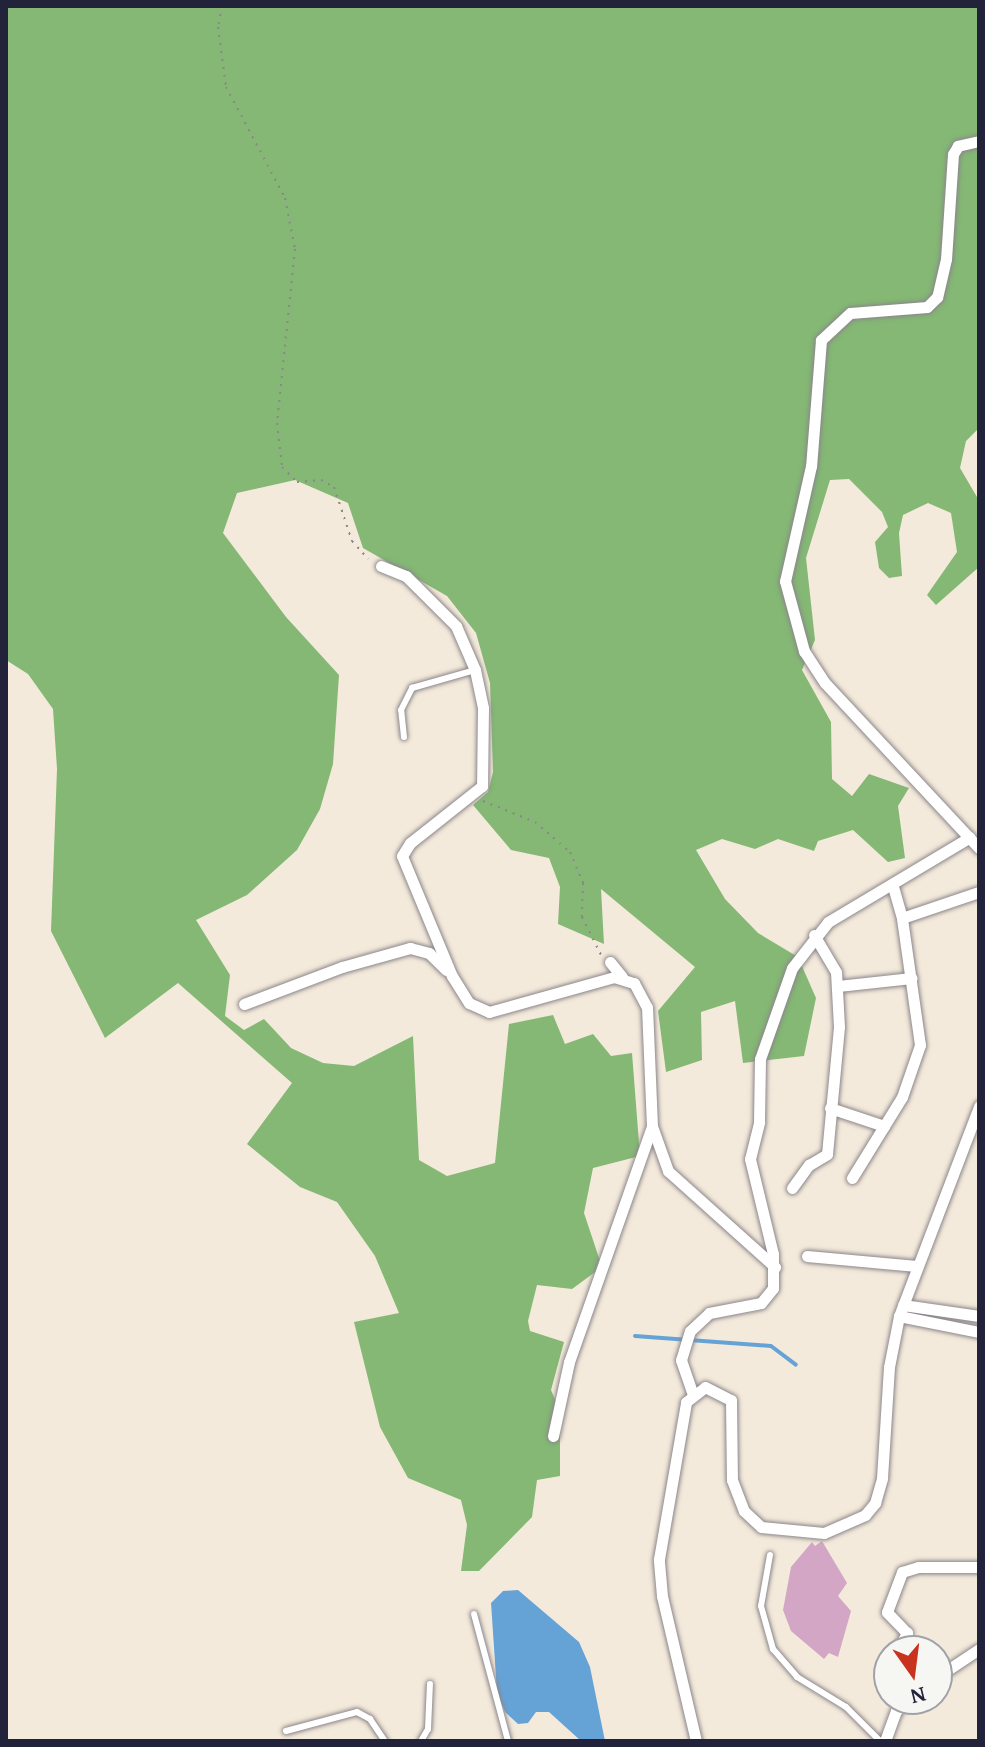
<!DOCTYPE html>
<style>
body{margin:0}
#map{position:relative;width:985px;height:1747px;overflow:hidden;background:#f4eadb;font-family:"Gentium Book Plus",serif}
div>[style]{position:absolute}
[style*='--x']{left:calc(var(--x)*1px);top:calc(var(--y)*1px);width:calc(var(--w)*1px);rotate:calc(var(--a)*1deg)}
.forest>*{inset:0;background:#84b874}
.water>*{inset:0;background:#65a3d7}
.stream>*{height:4px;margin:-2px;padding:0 2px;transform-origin:2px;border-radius:2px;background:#65a3d7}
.building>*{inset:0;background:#d3a6c5}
.path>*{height:2px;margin-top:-1px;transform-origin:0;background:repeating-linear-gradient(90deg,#8b868b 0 2px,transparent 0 8px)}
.roads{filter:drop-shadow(0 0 2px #8b868b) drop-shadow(0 0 2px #8b868b)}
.lane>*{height:6px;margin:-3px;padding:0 3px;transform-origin:3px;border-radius:3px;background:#fff}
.street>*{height:11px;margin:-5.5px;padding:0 5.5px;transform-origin:5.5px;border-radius:5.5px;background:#fff}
span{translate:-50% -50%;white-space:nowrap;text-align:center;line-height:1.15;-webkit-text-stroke:7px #f6f6f2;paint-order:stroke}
.frame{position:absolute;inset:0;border:8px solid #22223b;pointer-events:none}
.north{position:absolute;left:873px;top:1635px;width:80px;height:80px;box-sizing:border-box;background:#f6f6f2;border:2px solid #a1a1a9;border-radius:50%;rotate:166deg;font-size:22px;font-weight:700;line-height:32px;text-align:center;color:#22223b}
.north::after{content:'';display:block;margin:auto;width:28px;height:36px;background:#c8321e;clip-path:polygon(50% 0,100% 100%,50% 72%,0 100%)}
</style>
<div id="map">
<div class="forest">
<i style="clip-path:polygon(6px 6px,979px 6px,979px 428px,966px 441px,960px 468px,977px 497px,979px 567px,936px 605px,927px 595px,957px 552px,951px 513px,928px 503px,903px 515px,899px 533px,902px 576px,889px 578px,879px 568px,875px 542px,888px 527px,882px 512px,849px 479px,830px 480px,806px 558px,815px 640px,802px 670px,831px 722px,832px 779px,852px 796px,869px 774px,909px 788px,898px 806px,905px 858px,888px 862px,853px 830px,818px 841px,814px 851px,778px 839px,755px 849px,722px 839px,696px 850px,725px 899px,758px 933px,798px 957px,816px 998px,804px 1056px,743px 1063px,735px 1001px,701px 1012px,702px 1060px,666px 1072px,658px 1011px,695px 967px,601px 889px,604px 944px,558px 924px,560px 887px,549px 858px,511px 850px,473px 805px,488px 792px,493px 772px,490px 683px,476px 633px,447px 596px,363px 548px,348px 503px,295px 480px,237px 493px,223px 533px,286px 617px,339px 675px,333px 764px,320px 809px,297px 850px,247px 895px,196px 920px,230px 975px,225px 1016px,244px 1030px,264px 1019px,291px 1048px,323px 1063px,354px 1066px,413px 1036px,419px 1160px,447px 1176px,495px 1163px,509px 1024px,553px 1015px,565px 1044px,593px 1034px,611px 1056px,632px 1053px,640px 1156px,593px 1168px,584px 1213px,602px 1267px,572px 1289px,537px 1285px,528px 1321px,530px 1331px,564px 1342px,551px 1390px,560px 1411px,560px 1476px,537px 1480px,532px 1517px,479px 1571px,461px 1571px,467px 1525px,461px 1500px,408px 1478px,380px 1427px,354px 1322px,399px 1313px,375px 1256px,337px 1202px,300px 1187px,247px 1144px,292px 1083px,178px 983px,105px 1038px,51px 931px,57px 769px,53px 709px,28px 674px,6px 660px)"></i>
</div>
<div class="water">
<i style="clip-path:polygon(518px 1590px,579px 1642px,590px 1667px,605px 1741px,581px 1741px,549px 1712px,536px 1712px,528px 1723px,518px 1724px,505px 1712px,497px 1692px,491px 1603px,503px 1591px)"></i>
</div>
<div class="stream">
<i style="--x:635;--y:1336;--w:136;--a:4.2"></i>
<i style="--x:771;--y:1346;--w:31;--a:37"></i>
</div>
<div class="building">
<i style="clip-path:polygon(822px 1541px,847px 1583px,838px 1596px,851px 1611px,838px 1657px,829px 1653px,824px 1659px,791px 1631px,783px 1610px,791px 1567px,812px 1542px,815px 1546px)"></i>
</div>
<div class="path">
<i style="--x:222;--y:6;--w:21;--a:101"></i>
<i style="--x:218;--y:27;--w:61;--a:82.4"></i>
<i style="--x:226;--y:87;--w:126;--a:62"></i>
<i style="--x:285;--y:198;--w:52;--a:78.9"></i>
<i style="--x:295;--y:249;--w:175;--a:95.9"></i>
<i style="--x:277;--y:423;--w:44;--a:83.5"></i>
<i style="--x:282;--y:467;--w:21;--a:45"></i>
<i style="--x:297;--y:482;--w:24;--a:-5"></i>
<i style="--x:321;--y:480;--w:15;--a:28"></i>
<i style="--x:334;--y:487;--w:57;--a:71.6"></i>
<i style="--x:352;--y:541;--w:24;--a:48"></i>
<i style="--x:483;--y:801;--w:56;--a:22"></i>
<i style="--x:535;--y:822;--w:46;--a:40.6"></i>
<i style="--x:570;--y:852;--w:34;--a:67"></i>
<i style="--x:583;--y:883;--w:34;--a:92"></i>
<i style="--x:582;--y:917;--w:42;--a:63.4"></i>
</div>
<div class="roads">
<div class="lane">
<i style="--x:404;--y:737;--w:27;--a:-96"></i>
<i style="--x:401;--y:710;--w:25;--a:-63"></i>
<i style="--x:412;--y:688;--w:66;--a:-15.9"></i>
<i style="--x:770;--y:1555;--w:52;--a:100"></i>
<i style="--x:761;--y:1606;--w:45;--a:74.4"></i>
<i style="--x:773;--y:1649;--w:37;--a:49"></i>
<i style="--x:797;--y:1677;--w:57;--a:31.5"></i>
<i style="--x:846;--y:1707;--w:48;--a:45"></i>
<i style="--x:474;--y:1614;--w:131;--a:75"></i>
<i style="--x:286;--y:1731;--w:73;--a:-15"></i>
<i style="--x:357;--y:1712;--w:15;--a:28"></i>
<i style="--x:370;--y:1719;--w:27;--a:56"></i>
<i style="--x:421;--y:1741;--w:14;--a:-60"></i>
<i style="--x:428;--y:1729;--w:45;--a:-87.5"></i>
</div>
<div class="street">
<i style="--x:979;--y:141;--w:22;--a:167"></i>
<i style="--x:958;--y:146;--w:9;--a:122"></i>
<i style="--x:953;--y:154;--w:105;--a:93.8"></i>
<i style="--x:946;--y:259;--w:39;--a:103"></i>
<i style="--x:937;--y:297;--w:14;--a:135"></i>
<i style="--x:927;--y:307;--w:77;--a:175.5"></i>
<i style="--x:850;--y:313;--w:40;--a:137"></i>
<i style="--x:821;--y:340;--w:126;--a:94.5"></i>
<i style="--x:811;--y:466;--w:118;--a:102.7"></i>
<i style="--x:785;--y:581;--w:73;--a:74.8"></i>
<i style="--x:804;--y:651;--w:38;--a:57"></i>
<i style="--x:825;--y:683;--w:226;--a:47"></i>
<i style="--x:381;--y:566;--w:27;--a:22"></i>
<i style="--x:406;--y:576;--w:71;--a:45"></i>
<i style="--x:456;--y:626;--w:48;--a:66.6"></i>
<i style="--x:475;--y:670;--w:39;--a:78"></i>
<i style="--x:483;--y:708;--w:78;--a:90.7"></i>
<i style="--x:482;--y:786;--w:92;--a:141.6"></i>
<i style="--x:410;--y:843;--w:15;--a:122"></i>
<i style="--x:402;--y:856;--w:130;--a:67.4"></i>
<i style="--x:452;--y:976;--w:32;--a:58"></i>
<i style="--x:469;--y:1003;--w:22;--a:24"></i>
<i style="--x:489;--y:1012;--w:130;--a:-15.6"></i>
<i style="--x:614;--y:977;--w:21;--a:17"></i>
<i style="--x:634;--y:983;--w:27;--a:62"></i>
<i style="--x:647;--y:1007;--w:119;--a:87.6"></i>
<i style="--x:652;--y:1126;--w:48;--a:70.4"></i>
<i style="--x:668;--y:1171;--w:144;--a:41.9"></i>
<i style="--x:902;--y:918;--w:81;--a:-18.7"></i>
<i style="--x:610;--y:962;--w:19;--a:51"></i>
<i style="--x:838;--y:986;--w:74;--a:-6.2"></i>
<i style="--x:244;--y:1004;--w:105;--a:-20.7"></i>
<i style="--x:342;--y:967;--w:71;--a:-15.6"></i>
<i style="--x:410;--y:948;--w:20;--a:15"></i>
<i style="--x:429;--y:953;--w:24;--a:45"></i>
<i style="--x:830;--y:1108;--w:57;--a:18.4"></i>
<i style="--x:852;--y:1178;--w:95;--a:-58.3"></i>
<i style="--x:902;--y:1097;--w:55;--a:-70.9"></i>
<i style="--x:920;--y:1045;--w:128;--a:-98.1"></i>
<i style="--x:902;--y:918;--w:35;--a:-106"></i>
<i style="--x:792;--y:1188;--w:29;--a:-54"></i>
<i style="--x:809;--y:1165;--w:21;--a:-31"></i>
<i style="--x:827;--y:1154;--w:128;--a:-84.6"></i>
<i style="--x:839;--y:1027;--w:55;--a:-93.1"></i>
<i style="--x:836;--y:972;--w:43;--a:-120.7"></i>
<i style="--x:807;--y:1256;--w:110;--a:5.2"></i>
<i style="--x:903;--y:1305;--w:77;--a:8.2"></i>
<i style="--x:899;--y:1316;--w:82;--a:11.3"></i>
<i style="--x:692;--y:1392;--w:34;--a:-109"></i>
<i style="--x:681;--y:1360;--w:30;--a:-73"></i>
<i style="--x:690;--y:1331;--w:26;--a:-43"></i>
<i style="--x:709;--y:1313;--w:53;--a:-10.9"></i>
<i style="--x:761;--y:1303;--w:19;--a:-51"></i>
<i style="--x:773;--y:1288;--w:34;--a:-90"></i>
<i style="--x:773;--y:1254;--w:98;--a:-103.6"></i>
<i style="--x:750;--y:1159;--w:38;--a:-76"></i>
<i style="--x:759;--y:1122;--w:63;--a:-89.1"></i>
<i style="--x:760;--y:1059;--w:96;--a:-70.6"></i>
<i style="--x:792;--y:968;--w:58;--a:-52"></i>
<i style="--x:828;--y:922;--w:165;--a:-30.9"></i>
<i style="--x:553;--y:1436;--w:76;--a:-77.8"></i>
<i style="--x:569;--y:1362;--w:250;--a:-70.6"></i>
<i style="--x:897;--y:1651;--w:21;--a:-61"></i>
<i style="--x:907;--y:1633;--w:29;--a:-134"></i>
<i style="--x:887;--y:1612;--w:43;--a:-69.4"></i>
<i style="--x:902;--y:1572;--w:17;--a:-17"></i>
<i style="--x:918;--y:1567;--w:61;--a:0"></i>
<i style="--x:937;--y:1677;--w:50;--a:-33.7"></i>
<i style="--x:696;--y:1741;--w:149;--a:-103.2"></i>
<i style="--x:662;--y:1596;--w:37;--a:-95"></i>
<i style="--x:659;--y:1559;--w:159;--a:-80.2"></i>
<i style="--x:686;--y:1402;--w:24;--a:-38"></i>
<i style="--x:705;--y:1387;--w:29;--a:27"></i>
<i style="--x:731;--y:1400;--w:80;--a:89.3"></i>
<i style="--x:732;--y:1480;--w:33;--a:69"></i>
<i style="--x:744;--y:1511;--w:23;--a:43"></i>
<i style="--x:761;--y:1527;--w:63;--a:5.4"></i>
<i style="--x:824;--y:1533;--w:45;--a:-23.7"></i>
<i style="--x:865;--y:1515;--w:16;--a:-50"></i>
<i style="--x:875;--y:1503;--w:26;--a:-74"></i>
<i style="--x:882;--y:1478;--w:111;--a:-86.4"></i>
<i style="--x:889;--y:1367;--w:52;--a:-78.9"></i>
<i style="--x:899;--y:1316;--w:225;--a:-69.1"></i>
<i style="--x:885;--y:1741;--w:32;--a:-70"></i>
<i style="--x:896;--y:1711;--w:17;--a:-45"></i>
</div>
</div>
<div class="frame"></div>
<div class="north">N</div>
</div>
